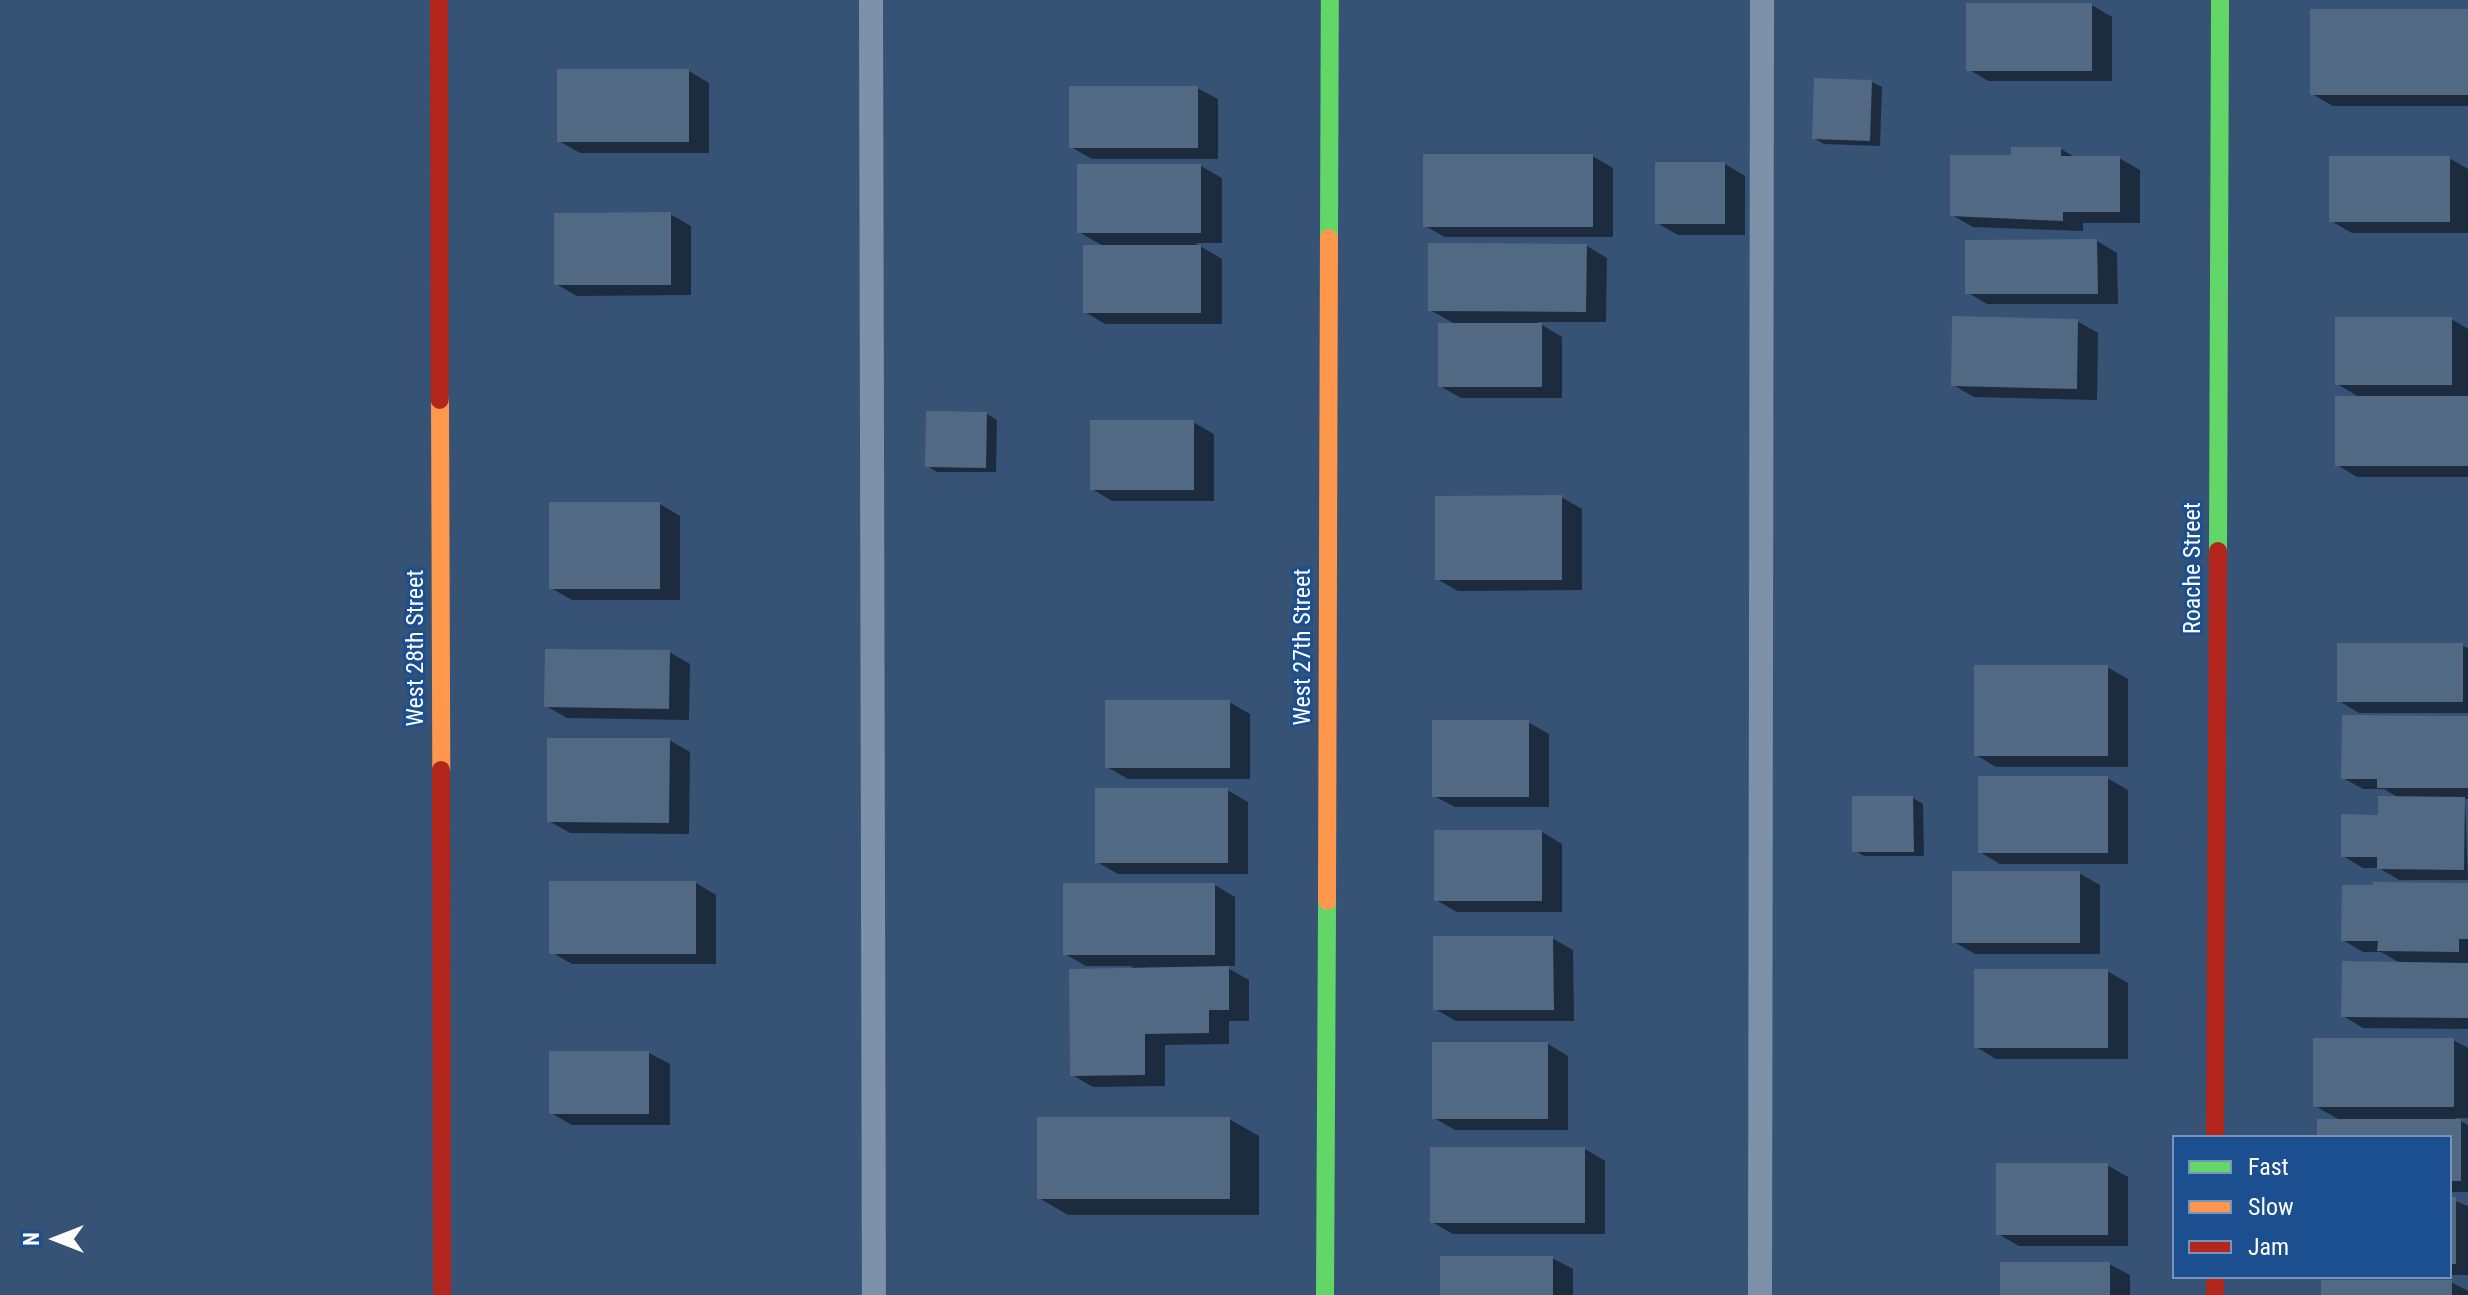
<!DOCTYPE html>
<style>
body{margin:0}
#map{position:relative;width:2468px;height:1295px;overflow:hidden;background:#365274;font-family:"Roboto Condensed",sans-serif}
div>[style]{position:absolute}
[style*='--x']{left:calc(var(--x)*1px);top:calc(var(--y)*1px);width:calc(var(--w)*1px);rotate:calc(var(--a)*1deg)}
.shadow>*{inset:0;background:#0007}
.building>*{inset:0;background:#526984}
.lane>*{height:24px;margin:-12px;padding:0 12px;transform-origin:12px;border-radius:12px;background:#7d92a8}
.fast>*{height:18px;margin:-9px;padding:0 9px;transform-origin:9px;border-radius:9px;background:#63d668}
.slow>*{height:18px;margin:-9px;padding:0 9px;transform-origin:9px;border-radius:9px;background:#ff974d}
.jam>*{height:18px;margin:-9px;padding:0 9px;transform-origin:9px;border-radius:9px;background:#b3261e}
span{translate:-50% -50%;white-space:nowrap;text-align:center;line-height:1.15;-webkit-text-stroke:6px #1b4f8f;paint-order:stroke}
.street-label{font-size:24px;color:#fff}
.legend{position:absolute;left:2172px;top:1135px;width:280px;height:144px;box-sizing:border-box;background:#1b4f8f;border:2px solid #7695bc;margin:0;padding:10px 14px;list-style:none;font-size:24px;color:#fff}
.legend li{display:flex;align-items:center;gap:16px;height:40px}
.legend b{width:40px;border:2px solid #7695bc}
.north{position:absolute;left:16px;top:1199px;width:80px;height:80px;-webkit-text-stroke:6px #1b4f8f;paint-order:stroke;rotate:270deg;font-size:22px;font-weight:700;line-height:32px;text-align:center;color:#fff}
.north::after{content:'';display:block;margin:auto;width:28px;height:36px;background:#fff;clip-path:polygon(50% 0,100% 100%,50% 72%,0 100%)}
</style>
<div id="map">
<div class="shadow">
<i style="clip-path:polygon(2092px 5px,2112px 17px,2112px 81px,1988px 81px,1968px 69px)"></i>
<i style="clip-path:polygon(2468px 11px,2468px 106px,2333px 106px,2312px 94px)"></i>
<i style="clip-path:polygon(689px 71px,709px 83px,709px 153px,580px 153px,559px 141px)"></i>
<i style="clip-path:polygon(1872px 82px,1882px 87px,1880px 146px,1824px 144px,1814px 138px)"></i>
<i style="clip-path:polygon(1197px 88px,1218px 99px,1218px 159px,1092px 159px,1071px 147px)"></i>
<i style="clip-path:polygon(2061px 149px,2076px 158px,2119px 158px,2140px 170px,2140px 223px,2083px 223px,2083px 231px,1973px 227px,1952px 215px,2013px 157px)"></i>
<i style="clip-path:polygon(1592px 156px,1613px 168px,1613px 237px,1445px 237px,1425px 226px)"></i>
<i style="clip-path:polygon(2449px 158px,2468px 169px,2468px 233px,2352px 233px,2331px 221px)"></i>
<i style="clip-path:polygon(1725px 164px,1745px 176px,1745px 235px,1678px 235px,1657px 223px)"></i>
<i style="clip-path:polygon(1201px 166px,1222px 178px,1222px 243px,1195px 243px,1222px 259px,1222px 324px,1105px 324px,1085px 312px,1105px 247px,1079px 232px)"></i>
<i style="clip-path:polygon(670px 214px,691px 226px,691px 295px,577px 296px,556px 284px)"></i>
<i style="clip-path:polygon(2097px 241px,2117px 253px,2118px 304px,1987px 304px,1967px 292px)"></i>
<i style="clip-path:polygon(1587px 246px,1607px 258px,1606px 322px,1537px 322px,1562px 337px,1562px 398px,1461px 398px,1440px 386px,1457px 325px,1430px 310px)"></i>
<i style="clip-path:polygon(2451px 319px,2468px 329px,2468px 477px,2357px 477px,2337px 465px,2361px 398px,2337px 384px)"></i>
<i style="clip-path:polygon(2077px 321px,2098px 333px,2097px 400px,1974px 397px,1953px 385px)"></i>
<i style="clip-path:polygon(987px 414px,997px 420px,996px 472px,937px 472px,927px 466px)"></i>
<i style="clip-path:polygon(1193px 422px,1214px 434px,1214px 501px,1112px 501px,1092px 489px)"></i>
<i style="clip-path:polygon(1561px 497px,1582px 509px,1582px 590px,1458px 591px,1437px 579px)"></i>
<i style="clip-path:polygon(660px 504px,680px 516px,680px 600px,572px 600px,551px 588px)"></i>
<i style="clip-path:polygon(2463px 646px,2468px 648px,2468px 713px,2359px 713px,2339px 701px)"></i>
<i style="clip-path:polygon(669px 652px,690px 664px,689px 720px,567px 718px,546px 706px)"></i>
<i style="clip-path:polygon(2107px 667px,2128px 679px,2128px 767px,1996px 767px,1976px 755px)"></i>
<i style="clip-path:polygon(1229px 702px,1250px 714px,1250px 779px,1128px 779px,1107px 767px)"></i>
<i style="clip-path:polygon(2468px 718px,2468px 799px,2465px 799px,2468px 880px,2399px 880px,2379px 868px,2363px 868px,2343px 856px,2399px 798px,2384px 789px,2363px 789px,2343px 778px)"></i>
<i style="clip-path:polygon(1528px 722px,1549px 734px,1549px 807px,1455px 807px,1434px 796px)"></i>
<i style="clip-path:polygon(669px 740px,690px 752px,689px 834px,570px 833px,549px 821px)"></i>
<i style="clip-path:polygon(2107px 778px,2128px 790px,2128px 864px,2000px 864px,1980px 852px)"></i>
<i style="clip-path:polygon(1227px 790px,1248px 802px,1248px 874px,1118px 874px,1097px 862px)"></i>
<i style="clip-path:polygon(1913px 798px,1923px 804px,1924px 856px,1864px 856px,1854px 850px)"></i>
<i style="clip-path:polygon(1542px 832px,1562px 844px,1562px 912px,1457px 912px,1436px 900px)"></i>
<i style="clip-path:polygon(2079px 873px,2100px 885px,2100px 954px,1975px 954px,1954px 942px)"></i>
<i style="clip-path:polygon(696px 883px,716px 895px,716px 964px,572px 964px,551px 952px)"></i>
<i style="clip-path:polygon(1215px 885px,1235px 897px,1235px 966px,1224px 966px,1249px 980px,1249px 1021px,1229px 1021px,1229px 1044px,1165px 1045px,1165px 1086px,1093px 1087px,1072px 1075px,1133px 966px,1086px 966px,1065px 954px)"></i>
<i style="clip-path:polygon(2468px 885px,2468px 1029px,2363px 1028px,2343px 1016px,2402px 964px,2381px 952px,2363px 952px,2343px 940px)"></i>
<i style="clip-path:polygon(1552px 938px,1573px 950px,1574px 1021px,1456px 1021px,1435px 1009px)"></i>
<i style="clip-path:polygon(2107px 971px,2128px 983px,2128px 1059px,1996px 1059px,1976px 1047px)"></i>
<i style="clip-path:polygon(2453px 1040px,2468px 1048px,2468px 1118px,2455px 1118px,2468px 1125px,2468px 1192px,2450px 1192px,2450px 1137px,2319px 1137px,2342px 1121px,2315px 1106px)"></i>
<i style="clip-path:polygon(1548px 1044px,1568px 1056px,1568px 1130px,1455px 1130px,1434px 1118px)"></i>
<i style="clip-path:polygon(649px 1053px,670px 1064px,670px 1125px,572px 1125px,551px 1113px)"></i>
<i style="clip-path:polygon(1229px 1119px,1259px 1136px,1259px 1215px,1068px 1215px,1039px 1198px)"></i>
<i style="clip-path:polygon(1585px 1149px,1605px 1161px,1605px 1234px,1453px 1234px,1432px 1222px)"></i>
<i style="clip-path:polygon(2107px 1165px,2128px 1177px,2128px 1246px,2019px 1246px,1998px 1234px)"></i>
<i style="clip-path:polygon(2450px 1199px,2468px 1206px,2468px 1275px,2450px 1275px)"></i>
<i style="clip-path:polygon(1552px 1258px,1573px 1269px,1573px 1295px,1442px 1295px)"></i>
<i style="clip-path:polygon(2109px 1264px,2130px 1275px,2130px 1295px,2002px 1295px)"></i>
<i style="clip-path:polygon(2451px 1282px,2468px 1291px,2468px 1295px,2323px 1295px)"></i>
</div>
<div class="building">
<i style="clip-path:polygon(1966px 3px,2092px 3px,2092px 71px,1966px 71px)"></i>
<i style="clip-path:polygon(2310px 9px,2468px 9px,2468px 95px,2310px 95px)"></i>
<i style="clip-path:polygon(557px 69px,689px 69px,689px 142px,557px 142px)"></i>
<i style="clip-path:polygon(1814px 78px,1872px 80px,1870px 141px,1812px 139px)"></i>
<i style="clip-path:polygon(1069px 86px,1198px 86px,1198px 148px,1069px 148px)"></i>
<i style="clip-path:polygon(2011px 147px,2061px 147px,2061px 156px,2120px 156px,2120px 212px,2063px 212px,2063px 221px,1950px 216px,1950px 155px,2011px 155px)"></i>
<i style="clip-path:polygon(1423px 154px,1593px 154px,1593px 227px,1423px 227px)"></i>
<i style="clip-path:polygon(2329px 156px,2450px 156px,2450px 222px,2329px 222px)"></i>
<i style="clip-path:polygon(1655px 162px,1725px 162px,1725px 224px,1655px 224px)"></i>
<i style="clip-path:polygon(1077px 164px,1201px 164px,1201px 233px,1077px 233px)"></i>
<i style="clip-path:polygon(671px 212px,671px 285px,554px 285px,554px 213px)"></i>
<i style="clip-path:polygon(2097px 239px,2098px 294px,1965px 294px,1965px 240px)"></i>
<i style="clip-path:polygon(1428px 243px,1587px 244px,1586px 312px,1428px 311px)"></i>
<i style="clip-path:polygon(1083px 245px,1201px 245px,1201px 313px,1083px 313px)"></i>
<i style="clip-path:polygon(1952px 316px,2078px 319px,2077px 389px,1951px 386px)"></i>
<i style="clip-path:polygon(2335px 317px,2452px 317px,2452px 385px,2335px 385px)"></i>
<i style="clip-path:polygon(1438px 323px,1542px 323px,1542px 387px,1438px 387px)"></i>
<i style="clip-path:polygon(2335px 396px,2468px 396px,2468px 466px,2335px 466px)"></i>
<i style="clip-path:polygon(926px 411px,987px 412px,986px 468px,925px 467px)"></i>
<i style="clip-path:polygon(1090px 420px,1194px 420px,1194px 490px,1090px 490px)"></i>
<i style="clip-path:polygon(1562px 495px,1562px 580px,1435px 580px,1435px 496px)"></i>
<i style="clip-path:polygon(549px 502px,660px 502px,660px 589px,549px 589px)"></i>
<i style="clip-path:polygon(2337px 643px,2463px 643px,2463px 702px,2337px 702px)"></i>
<i style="clip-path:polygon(545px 649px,670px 650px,669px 709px,544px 707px)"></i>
<i style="clip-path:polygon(1974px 665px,2108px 665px,2108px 756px,1974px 756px)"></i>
<i style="clip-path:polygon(1105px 700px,1230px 700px,1230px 768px,1105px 768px)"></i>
<i style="clip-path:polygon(2342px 715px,2468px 716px,2468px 788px,2377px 788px,2377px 779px,2341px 779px)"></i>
<i style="clip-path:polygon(1432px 720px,1529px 720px,1529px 797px,1432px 797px)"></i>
<i style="clip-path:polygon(547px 738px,670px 738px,669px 823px,547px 822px)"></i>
<i style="clip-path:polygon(1978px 776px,2108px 776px,2108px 853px,1978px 853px)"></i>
<i style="clip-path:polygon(1095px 788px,1228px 788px,1228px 863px,1095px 863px)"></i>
<i style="clip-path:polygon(1852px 796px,1913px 796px,1914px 852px,1852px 852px)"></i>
<i style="clip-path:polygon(2378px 796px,2465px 797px,2464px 870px,2377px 869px,2377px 857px,2341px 857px,2341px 814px,2378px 815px)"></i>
<i style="clip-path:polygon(1434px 830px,1542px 830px,1542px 901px,1434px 901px)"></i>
<i style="clip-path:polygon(1952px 871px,2080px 871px,2080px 943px,1952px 943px)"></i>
<i style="clip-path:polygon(549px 881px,696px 881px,696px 954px,549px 954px)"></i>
<i style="clip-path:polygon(2373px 882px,2468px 883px,2468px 939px,2459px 939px,2459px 952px,2377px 951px,2378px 941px,2341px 941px,2342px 885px,2373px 885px)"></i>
<i style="clip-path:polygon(1063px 883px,1215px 883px,1215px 955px,1063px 955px)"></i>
<i style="clip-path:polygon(1433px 936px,1553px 936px,1554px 1010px,1433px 1010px)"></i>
<i style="clip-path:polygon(2342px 961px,2468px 963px,2468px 1018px,2341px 1017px)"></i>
<i style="clip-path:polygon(1229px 966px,1229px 1010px,1209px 1010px,1209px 1033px,1145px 1034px,1145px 1075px,1070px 1076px,1069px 969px)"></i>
<i style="clip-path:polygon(1974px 969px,2108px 969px,2108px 1048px,1974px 1048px)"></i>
<i style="clip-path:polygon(2313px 1038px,2454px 1038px,2454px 1107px,2313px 1107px)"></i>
<i style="clip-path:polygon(1432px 1042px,1548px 1042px,1548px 1119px,1432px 1119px)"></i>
<i style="clip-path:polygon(549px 1051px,649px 1051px,649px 1114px,549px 1114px)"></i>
<i style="clip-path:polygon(1037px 1117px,1230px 1117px,1230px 1199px,1037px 1199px)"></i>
<i style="clip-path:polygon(2317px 1119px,2461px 1119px,2461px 1181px,2450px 1181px,2450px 1137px,2317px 1137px)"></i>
<i style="clip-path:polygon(1430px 1147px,1585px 1147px,1585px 1223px,1430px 1223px)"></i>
<i style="clip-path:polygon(1996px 1163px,2108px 1163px,2108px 1235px,1996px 1235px)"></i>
<i style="clip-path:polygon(2450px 1197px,2456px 1197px,2456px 1264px,2450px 1264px)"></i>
<i style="clip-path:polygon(1440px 1256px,1553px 1256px,1553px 1295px,1440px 1295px)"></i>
<i style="clip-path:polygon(2000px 1262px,2110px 1262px,2110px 1295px,2000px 1295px)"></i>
<i style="clip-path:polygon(2321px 1280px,2452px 1280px,2452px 1295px,2321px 1295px)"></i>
</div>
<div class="lane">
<i style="--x:871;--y:0;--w:1295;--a:89.87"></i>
<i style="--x:1760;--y:1295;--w:1295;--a:-89.91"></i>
</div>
<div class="fast">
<i style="--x:1329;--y:238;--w:238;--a:-89.8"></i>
<i style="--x:2218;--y:551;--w:551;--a:-89.79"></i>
<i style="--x:1325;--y:1295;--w:394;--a:-89.7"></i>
</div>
<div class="slow">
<i style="--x:440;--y:400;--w:370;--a:89.8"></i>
<i style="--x:1327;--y:901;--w:663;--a:-89.83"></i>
</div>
<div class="jam">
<i style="--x:439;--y:0;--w:400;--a:89.9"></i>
<i style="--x:441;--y:770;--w:525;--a:89.89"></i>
<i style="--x:2215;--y:1137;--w:586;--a:-89.71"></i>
<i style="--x:2215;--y:1277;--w:18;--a:90"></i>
</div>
<div class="street-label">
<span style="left:2193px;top:568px;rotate:-90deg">Roache Street</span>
<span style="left:1303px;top:647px;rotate:-90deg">West 27th Street</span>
<span style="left:416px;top:648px;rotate:-90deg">West 28th Street</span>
</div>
<ul class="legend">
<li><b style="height:10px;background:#63d668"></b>Fast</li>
<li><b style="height:10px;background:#ff974d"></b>Slow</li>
<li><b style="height:10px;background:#b3261e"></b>Jam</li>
</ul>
<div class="north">N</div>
</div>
